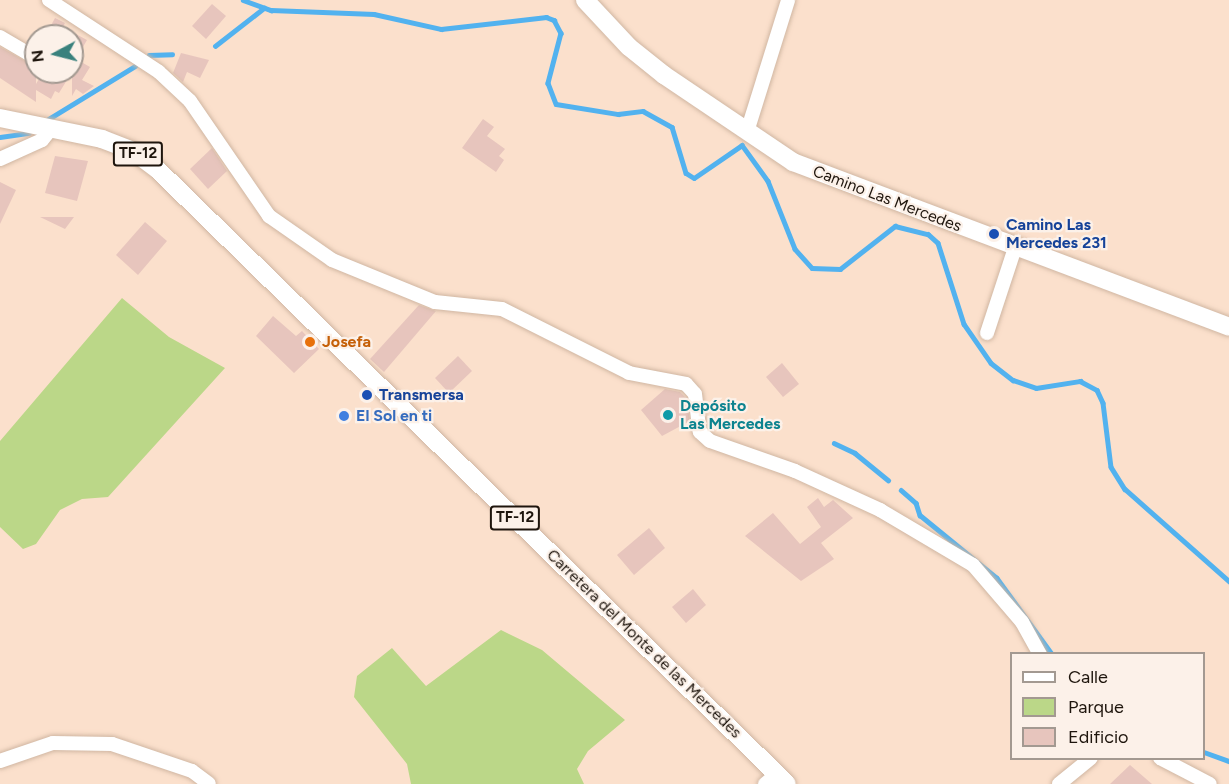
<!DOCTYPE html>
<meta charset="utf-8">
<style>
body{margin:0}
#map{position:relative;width:1229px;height:784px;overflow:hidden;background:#fbe0cc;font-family:Figtree,sans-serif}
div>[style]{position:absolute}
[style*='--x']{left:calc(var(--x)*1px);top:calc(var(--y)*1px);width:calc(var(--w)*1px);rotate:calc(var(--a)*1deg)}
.green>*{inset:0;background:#bbd788}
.stream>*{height:4.5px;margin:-2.25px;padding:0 2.25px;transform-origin:2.25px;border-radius:2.25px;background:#52b2ef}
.building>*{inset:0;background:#e7c5bd}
.roads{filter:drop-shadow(0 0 2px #d0b6a2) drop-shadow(0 0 2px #d0b6a2)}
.minor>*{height:14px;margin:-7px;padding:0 7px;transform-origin:7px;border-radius:7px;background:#fff}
.major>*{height:18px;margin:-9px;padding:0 9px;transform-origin:9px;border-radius:9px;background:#fff}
.dots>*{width:16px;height:16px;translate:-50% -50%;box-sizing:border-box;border:3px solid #fcf1e9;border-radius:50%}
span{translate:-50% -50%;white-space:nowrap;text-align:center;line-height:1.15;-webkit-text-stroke:4.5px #fcf1e9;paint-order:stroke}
.shield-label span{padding:2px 4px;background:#fcf1e9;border:2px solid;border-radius:4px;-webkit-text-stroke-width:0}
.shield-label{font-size:15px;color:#1e150d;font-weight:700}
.street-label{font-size:16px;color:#1e150d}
.transit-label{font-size:16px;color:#164399;font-weight:700}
.left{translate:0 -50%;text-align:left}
.food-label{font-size:16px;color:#c56008;font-weight:700}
.culture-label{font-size:16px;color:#0d838f;font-weight:700}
.shop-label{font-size:16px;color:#366cbe;font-weight:700}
.legend{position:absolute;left:1010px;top:652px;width:195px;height:108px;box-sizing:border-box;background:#fcf1e9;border:2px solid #a39991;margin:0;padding:8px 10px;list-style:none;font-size:18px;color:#1e150d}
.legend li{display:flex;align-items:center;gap:12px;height:30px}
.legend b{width:30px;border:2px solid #a39991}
.north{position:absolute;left:24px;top:24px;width:60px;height:60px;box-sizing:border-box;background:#fcf1e9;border:2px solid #a39991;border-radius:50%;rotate:263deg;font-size:16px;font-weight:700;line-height:24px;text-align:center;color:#1e150d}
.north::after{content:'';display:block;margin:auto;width:21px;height:27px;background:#39817d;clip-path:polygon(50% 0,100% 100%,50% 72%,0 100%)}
</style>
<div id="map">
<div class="green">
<i style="clip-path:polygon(122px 298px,169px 337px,225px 368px,108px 497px,82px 499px,60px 510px,36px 544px,23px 549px,0 527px,0 441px)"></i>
<i style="clip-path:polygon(501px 630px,542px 650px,625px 720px,588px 751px,577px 769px,584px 784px,411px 784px,407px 764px,354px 697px,357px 676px,392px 648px,426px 686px)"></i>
</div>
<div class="stream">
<i style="--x:243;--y:0;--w:30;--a:20"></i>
<i style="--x:271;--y:10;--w:103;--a:2.2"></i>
<i style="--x:374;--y:14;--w:69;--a:12.6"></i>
<i style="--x:441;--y:29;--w:106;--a:-6.5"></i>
<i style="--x:546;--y:17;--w:9;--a:21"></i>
<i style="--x:554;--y:20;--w:15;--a:62"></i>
<i style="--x:561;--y:33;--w:52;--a:104.6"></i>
<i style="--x:548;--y:83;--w:22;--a:69"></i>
<i style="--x:556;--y:104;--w:63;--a:9.2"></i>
<i style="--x:618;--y:114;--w:25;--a:-7"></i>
<i style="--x:643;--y:111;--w:33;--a:29"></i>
<i style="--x:672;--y:127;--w:48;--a:73.1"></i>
<i style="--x:686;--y:173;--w:9;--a:32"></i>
<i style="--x:694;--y:178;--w:58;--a:-34.5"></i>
<i style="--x:742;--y:145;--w:44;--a:54.2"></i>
<i style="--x:768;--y:181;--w:73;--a:68.3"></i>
<i style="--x:795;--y:249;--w:25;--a:48"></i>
<i style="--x:812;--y:268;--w:28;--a:2"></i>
<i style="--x:840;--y:269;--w:70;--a:-38"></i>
<i style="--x:895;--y:226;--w:34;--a:14"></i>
<i style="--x:928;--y:234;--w:13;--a:42"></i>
<i style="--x:938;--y:243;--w:85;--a:72.2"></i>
<i style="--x:964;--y:324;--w:47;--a:55.3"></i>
<i style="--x:991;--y:363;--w:28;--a:38"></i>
<i style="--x:1013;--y:380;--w:24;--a:19"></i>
<i style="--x:1036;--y:388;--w:45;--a:-9"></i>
<i style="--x:1080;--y:381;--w:19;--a:28"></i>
<i style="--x:1097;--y:390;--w:14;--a:65"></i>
<i style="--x:1103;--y:403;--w:64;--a:82.9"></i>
<i style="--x:1111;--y:467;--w:26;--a:58"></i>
<i style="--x:1125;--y:489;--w:139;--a:41.5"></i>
<i style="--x:215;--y:46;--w:62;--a:-37.8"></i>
<i style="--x:149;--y:55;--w:23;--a:-2"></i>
<i style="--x:47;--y:120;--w:103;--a:-31.5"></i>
<i style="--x:0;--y:137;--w:29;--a:-8"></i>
<i style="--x:834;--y:443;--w:23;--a:25"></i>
<i style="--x:855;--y:453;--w:43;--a:39.3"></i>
<i style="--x:901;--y:490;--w:20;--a:41"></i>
<i style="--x:916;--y:503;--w:13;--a:72"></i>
<i style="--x:920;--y:515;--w:99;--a:39.3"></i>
<i style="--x:997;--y:578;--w:94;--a:54.1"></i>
<i style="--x:1204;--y:752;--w:27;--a:20"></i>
</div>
<div class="building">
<i style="clip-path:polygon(212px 4px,226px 16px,206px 39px,192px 26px)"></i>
<i style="clip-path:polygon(55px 18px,65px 23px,59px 35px,49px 29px)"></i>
<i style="clip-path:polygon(72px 32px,87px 40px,76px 59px,90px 67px,82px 80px,94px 86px,83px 94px,76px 89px,72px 96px)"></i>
<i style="clip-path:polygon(0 47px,36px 67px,36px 84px,43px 72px,53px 72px,67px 80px,59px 93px,55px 91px,51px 99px,36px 90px,36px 102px,0 78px)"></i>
<i style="clip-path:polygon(181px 53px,209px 60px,200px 78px,187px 72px,183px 82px,173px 73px)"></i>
<i style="clip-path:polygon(483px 119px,494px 127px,487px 136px,505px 149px,499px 156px,504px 160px,496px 172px,462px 148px)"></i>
<i style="clip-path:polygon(212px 148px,227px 171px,208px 189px,190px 169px)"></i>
<i style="clip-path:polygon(55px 156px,88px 161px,77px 201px,45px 193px)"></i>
<i style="clip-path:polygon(0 182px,16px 190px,0 224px)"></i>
<i style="clip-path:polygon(40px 217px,74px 217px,65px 229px)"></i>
<i style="clip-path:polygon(145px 222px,167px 241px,138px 275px,116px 255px)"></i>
<i style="clip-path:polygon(419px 305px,436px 311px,384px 372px,370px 359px)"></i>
<i style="clip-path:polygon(273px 316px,296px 336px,302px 331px,319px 349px,294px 373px,256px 336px)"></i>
<i style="clip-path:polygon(458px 356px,472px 371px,449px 393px,435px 378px)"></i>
<i style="clip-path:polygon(782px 363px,799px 384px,783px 397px,766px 377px)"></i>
<i style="clip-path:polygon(665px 389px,680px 392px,686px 398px,690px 421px,662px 436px,641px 410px)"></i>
<i style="clip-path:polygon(818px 498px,824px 507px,833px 500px,853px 518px,821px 543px,834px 559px,801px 581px,745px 536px,773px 513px,800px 544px,821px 527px,807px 507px)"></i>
<i style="clip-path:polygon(649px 528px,665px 548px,634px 575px,617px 555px)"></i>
<i style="clip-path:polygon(693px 589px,706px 605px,686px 623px,672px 607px)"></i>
<i style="clip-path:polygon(1130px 765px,1152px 784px,1110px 784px)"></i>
</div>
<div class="roads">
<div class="minor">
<i style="--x:49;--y:0;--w:131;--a:33.2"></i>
<i style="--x:159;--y:72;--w:42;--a:43.1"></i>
<i style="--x:190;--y:101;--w:140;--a:55.5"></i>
<i style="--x:269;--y:216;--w:77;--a:34.9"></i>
<i style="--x:332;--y:260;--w:111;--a:22.2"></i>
<i style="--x:435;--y:302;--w:67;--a:6"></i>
<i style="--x:502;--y:309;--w:142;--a:26.7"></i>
<i style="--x:629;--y:373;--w:58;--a:10.9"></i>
<i style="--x:686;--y:384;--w:13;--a:48"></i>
<i style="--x:695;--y:394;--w:38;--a:83"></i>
<i style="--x:700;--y:432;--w:13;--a:42"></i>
<i style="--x:710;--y:441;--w:90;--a:19.4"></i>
<i style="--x:795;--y:471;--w:94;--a:24.6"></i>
<i style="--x:880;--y:510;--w:108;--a:30.6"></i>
<i style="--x:973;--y:565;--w:75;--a:49.3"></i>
<i style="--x:1022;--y:622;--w:37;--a:61"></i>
<i style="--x:0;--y:37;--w:42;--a:30.3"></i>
<i style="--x:747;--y:132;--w:138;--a:-72.7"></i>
<i style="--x:0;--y:159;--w:46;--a:-24.3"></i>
<i style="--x:42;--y:140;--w:14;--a:-51"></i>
<i style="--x:987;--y:333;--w:89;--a:-71.8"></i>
<i style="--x:1160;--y:758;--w:56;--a:27.5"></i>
<i style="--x:0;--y:761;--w:56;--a:-18.8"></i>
<i style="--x:53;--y:743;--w:59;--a:1"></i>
<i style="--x:112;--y:744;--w:84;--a:18.6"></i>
<i style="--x:192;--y:771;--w:21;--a:37"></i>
<i style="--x:765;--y:784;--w:16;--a:-40"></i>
<i style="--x:1059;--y:784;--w:41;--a:-39.1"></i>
</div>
<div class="major">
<i style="--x:585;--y:0;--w:64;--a:46.9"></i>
<i style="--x:629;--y:47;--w:45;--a:38.7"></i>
<i style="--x:664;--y:75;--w:156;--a:34"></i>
<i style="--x:793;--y:162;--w:466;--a:20.7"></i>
<i style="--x:0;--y:118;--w:104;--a:11.6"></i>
<i style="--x:102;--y:139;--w:33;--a:21"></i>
<i style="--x:133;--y:151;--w:30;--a:37"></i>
<i style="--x:157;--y:169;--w:880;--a:44.31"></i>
</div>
</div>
<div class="dots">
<i style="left:994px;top:234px;background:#1a4fb4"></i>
<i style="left:310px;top:342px;background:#e8710a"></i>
<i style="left:367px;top:395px;background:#1a4fb4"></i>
<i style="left:668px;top:415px;background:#0f9aa8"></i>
<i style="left:344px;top:416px;background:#3f7fe0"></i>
</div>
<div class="shield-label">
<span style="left:138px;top:154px">TF-12</span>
<span style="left:515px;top:518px">TF-12</span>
</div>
<div class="street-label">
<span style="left:887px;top:199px;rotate:21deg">Camino Las Mercedes</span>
<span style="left:644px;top:644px;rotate:44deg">Carretera del Monte de las Mercedes</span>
</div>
<div class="transit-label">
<span class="left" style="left:1006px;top:234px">Camino Las<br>Mercedes 231</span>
<span class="left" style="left:379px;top:395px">Transmersa</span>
</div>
<div class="food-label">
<span class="left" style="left:322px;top:342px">Josefa</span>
</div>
<div class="culture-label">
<span class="left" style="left:680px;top:415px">Depósito<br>Las Mercedes</span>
</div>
<div class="shop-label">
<span class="left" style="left:356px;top:416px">El Sol en ti</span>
</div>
<ul class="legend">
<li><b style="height:8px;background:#fff"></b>Calle</li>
<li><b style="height:16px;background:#bbd788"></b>Parque</li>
<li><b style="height:16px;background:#e7c5bd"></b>Edificio</li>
</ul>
<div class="north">N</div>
</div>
